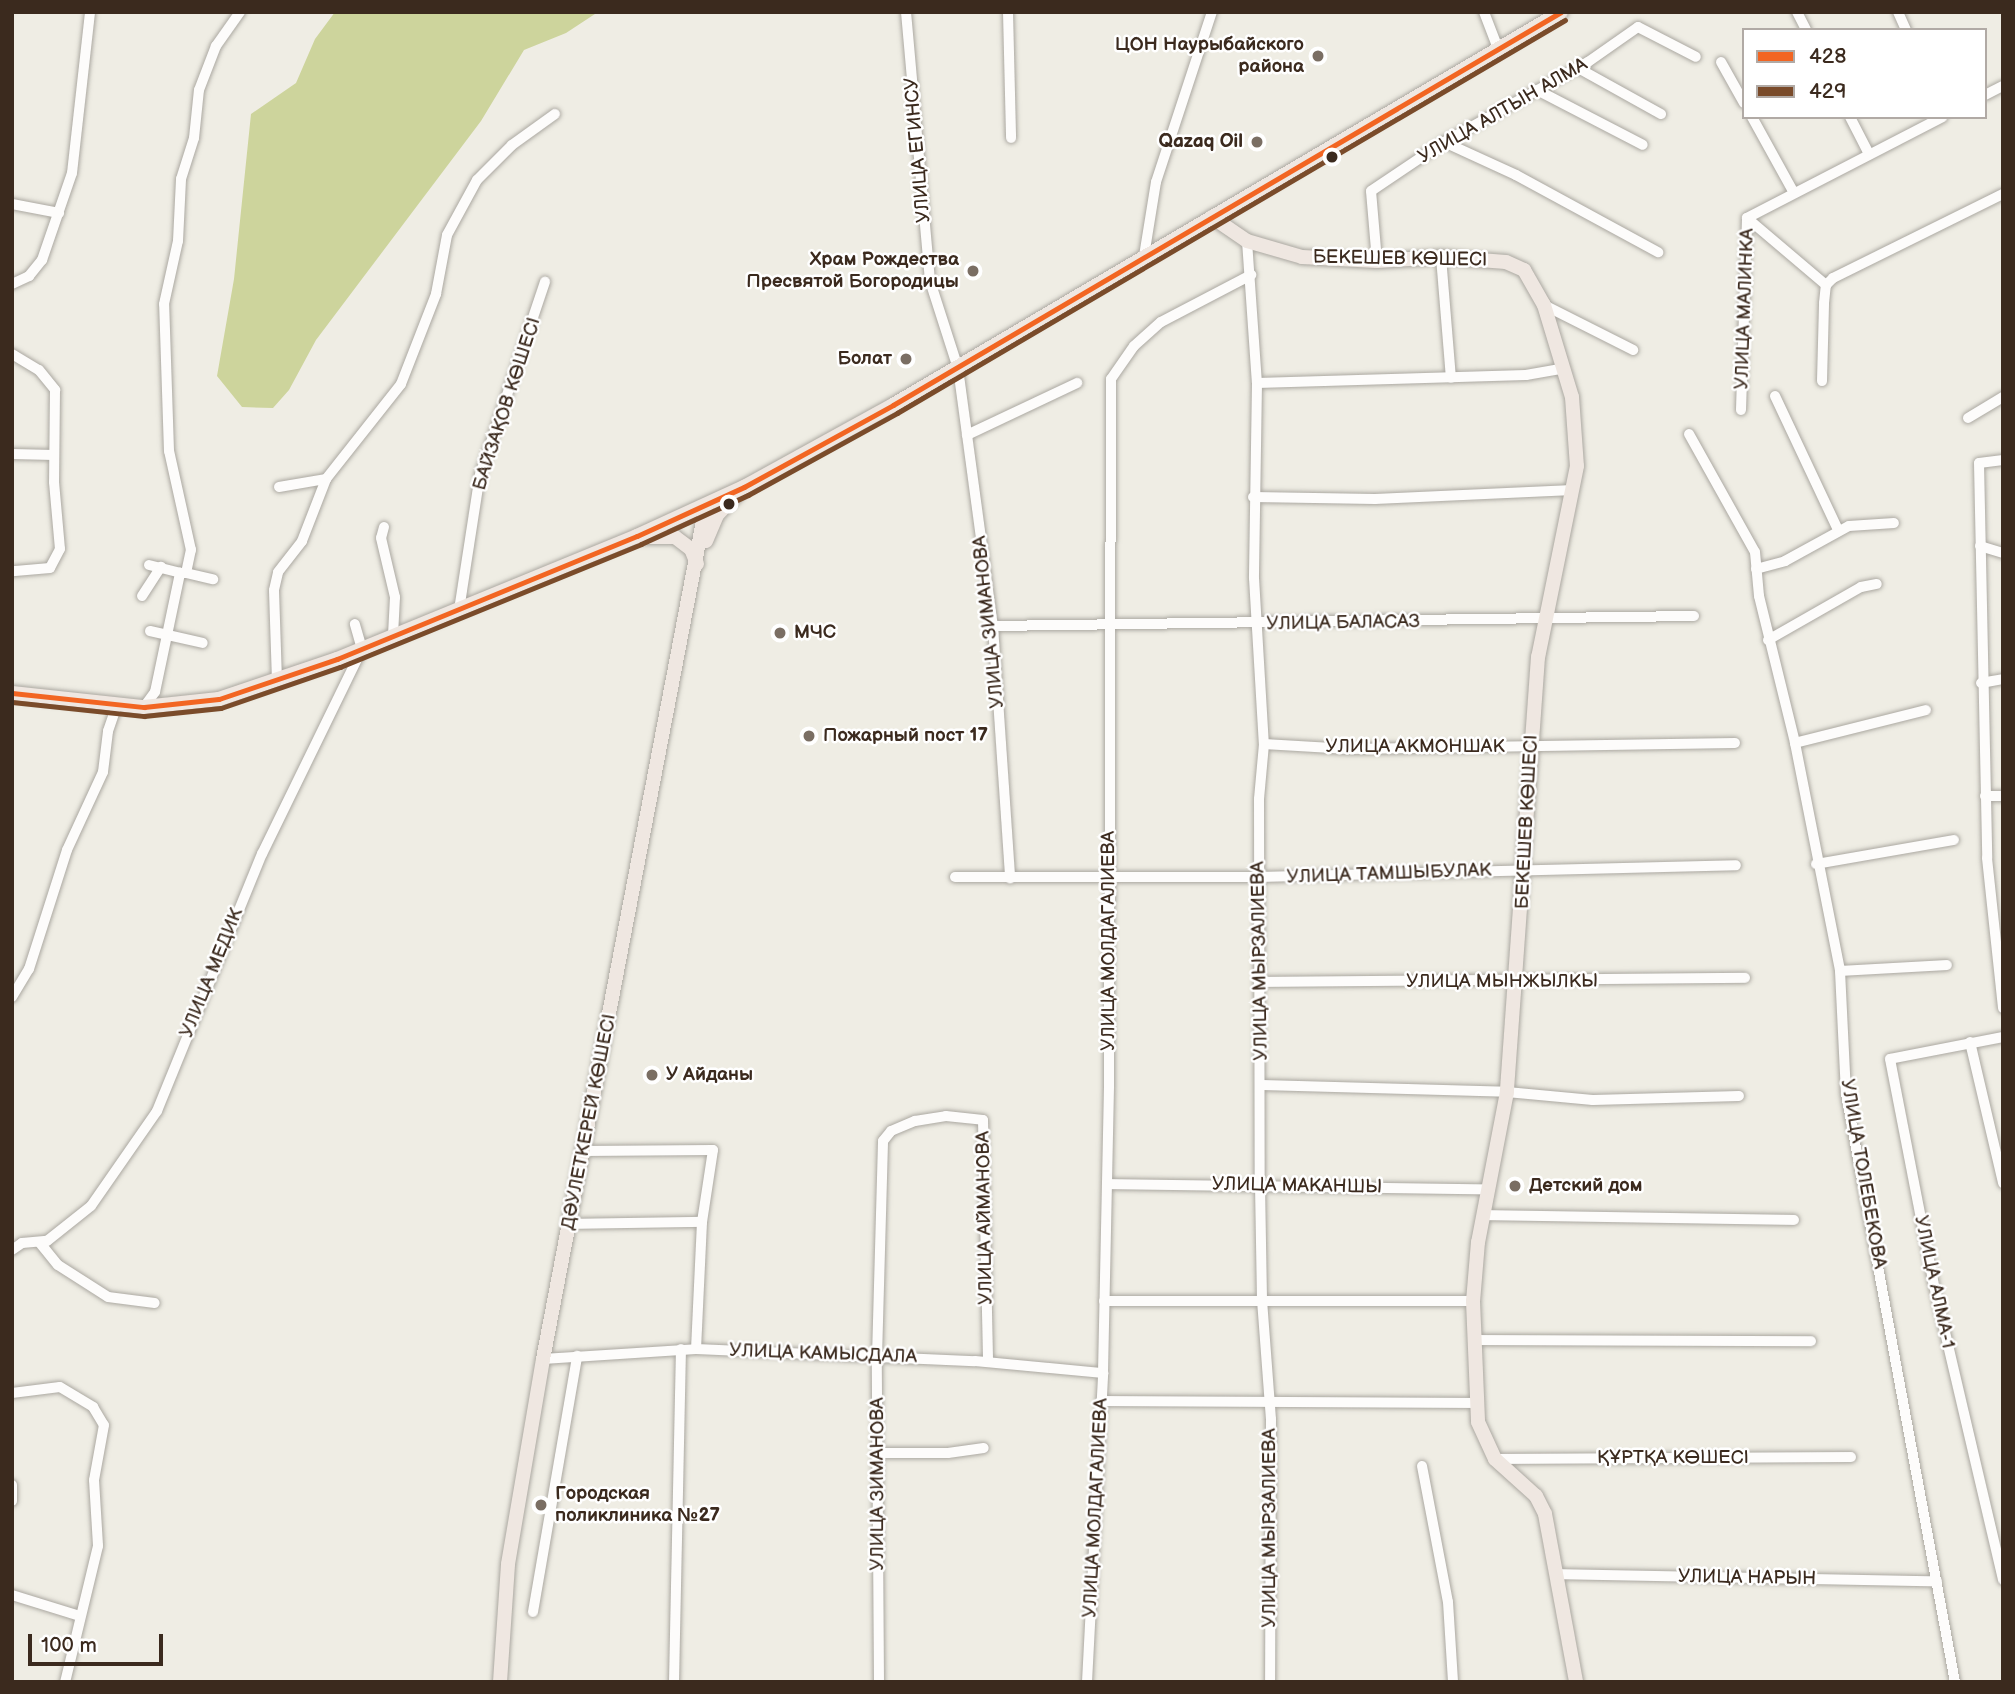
<!DOCTYPE html>
<meta charset="utf-8">
<style>
body{margin:0}
#map{position:relative;width:2015px;height:1694px;overflow:hidden;background:#efede4;font-family:"Balsamiq Sans",sans-serif}
div>[style]{position:absolute}
[style*='--x']{left:calc(var(--x)*1px);top:calc(var(--y)*1px);width:calc(var(--w)*1px);rotate:calc(var(--a)*1deg)}
.green>*{inset:0;background:#cdd49c}
.roads{filter:drop-shadow(0 0 2px #aba8a1) drop-shadow(0 0 2px #aba8a1)}
.minor>*{height:10px;margin:-5px;padding:0 5px;transform-origin:5px;border-radius:5px;background:#fdfcfb}
.major>*{height:14px;margin:-7px;padding:0 7px;transform-origin:7px;border-radius:7px;background:#efe7e1}
.bus-1>*{height:5px;margin:-2.5px;padding:0 2.5px;transform-origin:2.5px;border-radius:2.5px;background:#f26522}
.bus-2>*{height:5px;margin:-2.5px;padding:0 2.5px;transform-origin:2.5px;border-radius:2.5px;background:#7a4b2a}
.dots>*{width:19px;height:19px;translate:-50% -50%;box-sizing:border-box;border:4px solid #fff;border-radius:50%}
span{translate:-50% -50%;white-space:nowrap;text-align:center;line-height:1.15;-webkit-text-stroke:5px #fff;paint-order:stroke}
.poi-label{font-size:19px;color:#3b2a1e;font-weight:700}
.right{translate:-100% -50%;text-align:right}
.left{translate:0 -50%;text-align:left}
.street-label{font-size:19px;color:#3b2a1e}
.frame{position:absolute;inset:0;border:14px solid #3b2a1e;pointer-events:none}
.legend{position:absolute;left:1742px;top:28px;width:245px;height:91px;box-sizing:border-box;background:#fff;border:2px solid #b1aaa5;margin:0;padding:9px 12px;list-style:none;font-size:21px;color:#3b2a1e}
.legend li{display:flex;align-items:center;gap:14px;height:35px}
.legend b{width:35px;border:2px solid #b1aaa5}
.scale{position:absolute;left:28px;top:1634px;width:135px;height:32px;box-sizing:border-box;border:4px solid #3b2a1e;border-top:0;padding-left:9px;font-size:21px;line-height:24px;white-space:nowrap;color:#3b2a1e;-webkit-text-stroke:5px #fff;paint-order:stroke}
</style>
<div id="map">
<div class="green">
<i style="clip-path:polygon(335px 12px,598px 12px,566px 33px,524px 50px,481px 121px,316px 340px,289px 390px,273px 408px,242px 407px,217px 376px,234px 279px,251px 114px,296px 83px,315px 39px)"></i>
</div>
<div class="roads">
<div class="minor">
<i style="--x:906;--y:12;--w:270;--a:84.9"></i>
<i style="--x:930;--y:281;--w:91;--a:72.2"></i>
<i style="--x:958;--y:368;--w:260;--a:82.3"></i>
<i style="--x:993;--y:626;--w:253;--a:86.1"></i>
<i style="--x:1008;--y:12;--w:126;--a:88.6"></i>
<i style="--x:1484;--y:12;--w:39;--a:69"></i>
<i style="--x:1797;--y:12;--w:20;--a:63"></i>
<i style="--x:1898;--y:12;--w:20;--a:66"></i>
<i style="--x:1721;--y:62;--w:47;--a:60.7"></i>
<i style="--x:1578;--y:68;--w:95;--a:29"></i>
<i style="--x:1537;--y:90;--w:119;--a:27.4"></i>
<i style="--x:1985;--y:95;--w:20;--a:-27"></i>
<i style="--x:1752;--y:117;--w:87;--a:61.1"></i>
<i style="--x:1850;--y:117;--w:42;--a:62.8"></i>
<i style="--x:1444;--y:142;--w:79;--a:24.6"></i>
<i style="--x:1516;--y:175;--w:162;--a:28.5"></i>
<i style="--x:12;--y:204;--w:48;--a:10.8"></i>
<i style="--x:1747;--y:218;--w:104;--a:40.3"></i>
<i style="--x:1247;--y:241;--w:142;--a:86"></i>
<i style="--x:1257;--y:383;--w:195;--a:90.9"></i>
<i style="--x:1254;--y:578;--w:166;--a:86.6"></i>
<i style="--x:1264;--y:744;--w:55;--a:95.2"></i>
<i style="--x:1259;--y:799;--w:386;--a:89.9"></i>
<i style="--x:1260;--y:1185;--w:115;--a:89"></i>
<i style="--x:1262;--y:1300;--w:119;--a:85.7"></i>
<i style="--x:1271;--y:1419;--w:263;--a:90.2"></i>
<i style="--x:1144;--y:256;--w:75;--a:-80.8"></i>
<i style="--x:1156;--y:182;--w:179;--a:-71.8"></i>
<i style="--x:1441;--y:257;--w:121;--a:85.3"></i>
<i style="--x:1377;--y:261;--w:70;--a:-94.9"></i>
<i style="--x:1371;--y:191;--w:88;--a:-33.9"></i>
<i style="--x:1444;--y:142;--w:165;--a:-29.1"></i>
<i style="--x:1588;--y:62;--w:61;--a:-35"></i>
<i style="--x:1638;--y:27;--w:65;--a:27.3"></i>
<i style="--x:12;--y:284;--w:19;--a:-25"></i>
<i style="--x:29;--y:276;--w:21;--a:-51"></i>
<i style="--x:42;--y:260;--w:92;--a:-71"></i>
<i style="--x:72;--y:173;--w:162;--a:-83.6"></i>
<i style="--x:1544;--y:305;--w:100;--a:26.8"></i>
<i style="--x:12;--y:354;--w:31;--a:31"></i>
<i style="--x:39;--y:370;--w:26;--a:51"></i>
<i style="--x:55;--y:390;--w:92;--a:90.6"></i>
<i style="--x:54;--y:482;--w:67;--a:84.9"></i>
<i style="--x:60;--y:549;--w:21;--a:118"></i>
<i style="--x:50;--y:568;--w:38;--a:175"></i>
<i style="--x:1822;--y:381;--w:78;--a:-88.5"></i>
<i style="--x:1824;--y:303;--w:18;--a:-84"></i>
<i style="--x:1826;--y:285;--w:10;--a:-45"></i>
<i style="--x:1833;--y:278;--w:190;--a:-26.3"></i>
<i style="--x:1257;--y:383;--w:269;--a:-1.7"></i>
<i style="--x:1526;--y:375;--w:39;--a:-10"></i>
<i style="--x:1775;--y:396;--w:148;--a:64.8"></i>
<i style="--x:1741;--y:410;--w:192;--a:-88.2"></i>
<i style="--x:1747;--y:218;--w:220;--a:-27.3"></i>
<i style="--x:1968;--y:418;--w:41;--a:-31"></i>
<i style="--x:1689;--y:434;--w:135;--a:60.8"></i>
<i style="--x:1755;--y:552;--w:44;--a:84.8"></i>
<i style="--x:1759;--y:596;--w:151;--a:76.2"></i>
<i style="--x:1795;--y:743;--w:232;--a:78.8"></i>
<i style="--x:1840;--y:971;--w:123;--a:87.2"></i>
<i style="--x:1846;--y:1094;--w:598;--a:79.5"></i>
<i style="--x:967;--y:435;--w:122;--a:-25.3"></i>
<i style="--x:12;--y:454;--w:42;--a:1.4"></i>
<i style="--x:2003;--y:460;--w:24;--a:173"></i>
<i style="--x:1979;--y:463;--w:395;--a:88.8"></i>
<i style="--x:1987;--y:858;--w:151;--a:83.9"></i>
<i style="--x:279;--y:487;--w:48;--a:-9.7"></i>
<i style="--x:1253;--y:497;--w:122;--a:0.9"></i>
<i style="--x:1375;--y:499;--w:198;--a:-2.6"></i>
<i style="--x:384;--y:527;--w:11;--a:105"></i>
<i style="--x:381;--y:538;--w:61;--a:76.7"></i>
<i style="--x:395;--y:597;--w:39;--a:93"></i>
<i style="--x:1980;--y:546;--w:24;--a:17"></i>
<i style="--x:149;--y:565;--w:32;--a:14"></i>
<i style="--x:1756;--y:569;--w:30;--a:-15"></i>
<i style="--x:1785;--y:561;--w:73;--a:-28.7"></i>
<i style="--x:1849;--y:526;--w:45;--a:-3.8"></i>
<i style="--x:186;--y:573;--w:28;--a:13"></i>
<i style="--x:142;--y:596;--w:35;--a:-57"></i>
<i style="--x:459;--y:610;--w:137;--a:-81.2"></i>
<i style="--x:480;--y:475;--w:204;--a:-71.4"></i>
<i style="--x:993;--y:626;--w:701;--a:-0.82"></i>
<i style="--x:150;--y:631;--w:54;--a:12.8"></i>
<i style="--x:1768;--y:640;--w:107;--a:-29.7"></i>
<i style="--x:1861;--y:587;--w:16;--a:-11"></i>
<i style="--x:277;--y:681;--w:91;--a:-91.9"></i>
<i style="--x:274;--y:590;--w:18;--a:-77"></i>
<i style="--x:278;--y:572;--w:39;--a:-52"></i>
<i style="--x:302;--y:541;--w:66;--a:-68.8"></i>
<i style="--x:326;--y:479;--w:121;--a:-51.7"></i>
<i style="--x:401;--y:384;--w:97;--a:-68.7"></i>
<i style="--x:436;--y:294;--w:60;--a:-79.4"></i>
<i style="--x:447;--y:235;--w:63;--a:-61.4"></i>
<i style="--x:477;--y:180;--w:49;--a:-45"></i>
<i style="--x:512;--y:145;--w:53;--a:-35.8"></i>
<i style="--x:1981;--y:683;--w:22;--a:-10"></i>
<i style="--x:144;--y:707;--w:19;--a:-54"></i>
<i style="--x:155;--y:692;--w:122;--a:-78.1"></i>
<i style="--x:180;--y:573;--w:6;--a:0"></i>
<i style="--x:186;--y:573;--w:24;--a:-78"></i>
<i style="--x:191;--y:550;--w:101;--a:-102.5"></i>
<i style="--x:169;--y:451;--w:147;--a:-91.9"></i>
<i style="--x:164;--y:304;--w:65;--a:-77.5"></i>
<i style="--x:178;--y:241;--w:62;--a:-87.2"></i>
<i style="--x:181;--y:179;--w:43;--a:-72.4"></i>
<i style="--x:194;--y:138;--w:48;--a:-84.1"></i>
<i style="--x:199;--y:90;--w:47;--a:-68.9"></i>
<i style="--x:216;--y:46;--w:42;--a:-54.8"></i>
<i style="--x:1795;--y:743;--w:135;--a:-14.1"></i>
<i style="--x:1264;--y:744;--w:85;--a:3.4"></i>
<i style="--x:1349;--y:749;--w:386;--a:-0.9"></i>
<i style="--x:1985;--y:796;--w:18;--a:0"></i>
<i style="--x:1816;--y:864;--w:140;--a:-9.9"></i>
<i style="--x:955;--y:877;--w:303;--a:0"></i>
<i style="--x:1258;--y:877;--w:478;--a:-1.4"></i>
<i style="--x:1840;--y:971;--w:107;--a:-3.2"></i>
<i style="--x:1259;--y:982;--w:486;--a:-0.5"></i>
<i style="--x:12;--y:997;--w:33;--a:-59"></i>
<i style="--x:29;--y:969;--w:125;--a:-72.3"></i>
<i style="--x:67;--y:850;--w:86;--a:-65.2"></i>
<i style="--x:103;--y:772;--w:41;--a:-83"></i>
<i style="--x:108;--y:731;--w:28;--a:-71"></i>
<i style="--x:2003;--y:1037;--w:115;--a:169"></i>
<i style="--x:1890;--y:1059;--w:226;--a:79"></i>
<i style="--x:1933;--y:1281;--w:307;--a:76.8"></i>
<i style="--x:1970;--y:1042;--w:145;--a:76.8"></i>
<i style="--x:1262;--y:1085;--w:245;--a:1.6"></i>
<i style="--x:1507;--y:1092;--w:86;--a:5.3"></i>
<i style="--x:1593;--y:1100;--w:146;--a:-1.6"></i>
<i style="--x:583;--y:1151;--w:130;--a:-0.4"></i>
<i style="--x:713;--y:1150;--w:73;--a:98.7"></i>
<i style="--x:702;--y:1222;--w:127;--a:92.7"></i>
<i style="--x:1107;--y:1184;--w:381;--a:0.8"></i>
<i style="--x:1483;--y:1215;--w:311;--a:0.9"></i>
<i style="--x:569;--y:1224;--w:133;--a:-0.9"></i>
<i style="--x:40;--y:1243;--w:28;--a:51"></i>
<i style="--x:58;--y:1265;--w:59;--a:32.6"></i>
<i style="--x:108;--y:1297;--w:47;--a:7.3"></i>
<i style="--x:12;--y:1250;--w:12;--a:-35"></i>
<i style="--x:22;--y:1243;--w:25;--a:-5"></i>
<i style="--x:47;--y:1241;--w:56;--a:-38.5"></i>
<i style="--x:91;--y:1206;--w:116;--a:-55.2"></i>
<i style="--x:157;--y:1111;--w:278;--a:-67.8"></i>
<i style="--x:262;--y:854;--w:228;--a:-64"></i>
<i style="--x:362;--y:649;--w:26;--a:-106"></i>
<i style="--x:1104;--y:1301;--w:369;--a:0"></i>
<i style="--x:1474;--y:1340;--w:337;--a:0.2"></i>
<i style="--x:543;--y:1359;--w:153;--a:-3.7"></i>
<i style="--x:696;--y:1349;--w:279;--a:2.5"></i>
<i style="--x:975;--y:1361;--w:129;--a:5.4"></i>
<i style="--x:12;--y:1393;--w:48;--a:-7.1"></i>
<i style="--x:60;--y:1387;--w:39;--a:31"></i>
<i style="--x:93;--y:1407;--w:21;--a:59"></i>
<i style="--x:104;--y:1425;--w:56;--a:100.3"></i>
<i style="--x:94;--y:1480;--w:66;--a:86.5"></i>
<i style="--x:98;--y:1546;--w:140;--a:103.6"></i>
<i style="--x:1101;--y:1401;--w:375;--a:0.3"></i>
<i style="--x:878;--y:1453;--w:70;--a:0"></i>
<i style="--x:948;--y:1453;--w:36;--a:-8"></i>
<i style="--x:1495;--y:1459;--w:356;--a:-0.3"></i>
<i style="--x:1422;--y:1466;--w:138;--a:79.2"></i>
<i style="--x:1448;--y:1602;--w:80;--a:86.4"></i>
<i style="--x:12;--y:1485;--w:16;--a:90"></i>
<i style="--x:1556;--y:1574;--w:381;--a:1.1"></i>
<i style="--x:12;--y:1595;--w:71;--a:17.2"></i>
<i style="--x:533;--y:1612;--w:260;--a:-80.2"></i>
<i style="--x:674;--y:1682;--w:333;--a:-88.8"></i>
<i style="--x:879;--y:1682;--w:325;--a:-90.4"></i>
<i style="--x:877;--y:1357;--w:216;--a:-88.4"></i>
<i style="--x:883;--y:1141;--w:13;--a:-51"></i>
<i style="--x:891;--y:1131;--w:26;--a:-23"></i>
<i style="--x:915;--y:1121;--w:31;--a:-9"></i>
<i style="--x:946;--y:1116;--w:37;--a:6"></i>
<i style="--x:983;--y:1120;--w:242;--a:88.8"></i>
<i style="--x:1087;--y:1682;--w:309;--a:-87"></i>
<i style="--x:1103;--y:1373;--w:286;--a:-88.8"></i>
<i style="--x:1109;--y:1087;--w:708;--a:-89.84"></i>
<i style="--x:1111;--y:379;--w:40;--a:-55.1"></i>
<i style="--x:1134;--y:346;--w:36;--a:-42"></i>
<i style="--x:1161;--y:322;--w:102;--a:-27.6"></i>
</div>
<div class="major">
<i style="--x:1212;--y:217;--w:42;--a:34.4"></i>
<i style="--x:1247;--y:241;--w:57;--a:16.2"></i>
<i style="--x:1302;--y:257;--w:75;--a:3.1"></i>
<i style="--x:1377;--y:261;--w:64;--a:-3.6"></i>
<i style="--x:1441;--y:257;--w:65;--a:4.4"></i>
<i style="--x:1506;--y:262;--w:20;--a:24"></i>
<i style="--x:1524;--y:270;--w:40;--a:60.3"></i>
<i style="--x:1544;--y:305;--w:96;--a:73.1"></i>
<i style="--x:1572;--y:397;--w:69;--a:85.9"></i>
<i style="--x:1577;--y:466;--w:195;--a:101.5"></i>
<i style="--x:1538;--y:657;--w:436;--a:94.1"></i>
<i style="--x:1507;--y:1092;--w:153;--a:100.9"></i>
<i style="--x:1478;--y:1242;--w:59;--a:94.8"></i>
<i style="--x:1473;--y:1301;--w:121;--a:87.6"></i>
<i style="--x:1478;--y:1422;--w:41;--a:65.3"></i>
<i style="--x:1495;--y:1459;--w:55;--a:42.1"></i>
<i style="--x:1536;--y:1496;--w:20;--a:63"></i>
<i style="--x:1545;--y:1514;--w:171;--a:79.5"></i>
<i style="--x:640;--y:537;--w:35;--a:0"></i>
<i style="--x:675;--y:537;--w:20;--a:37"></i>
<i style="--x:691;--y:549;--w:16;--a:68"></i>
<i style="--x:706;--y:541;--w:28;--a:-67"></i>
<i style="--x:717;--y:515;--w:29;--a:-46"></i>
<i style="--x:12;--y:693;--w:133;--a:6.1"></i>
<i style="--x:144;--y:707;--w:75;--a:-6.1"></i>
<i style="--x:219;--y:699;--w:125;--a:-18.7"></i>
<i style="--x:337;--y:659;--w:324;--a:-22.3"></i>
<i style="--x:637;--y:536;--w:118;--a:-24.6"></i>
<i style="--x:744;--y:487;--w:170;--a:-28.8"></i>
<i style="--x:893;--y:405;--w:775;--a:-30.47"></i>
<i style="--x:500;--y:1682;--w:118;--a:-86.1"></i>
<i style="--x:508;--y:1564;--w:208;--a:-80.3"></i>
<i style="--x:543;--y:1359;--w:869;--a:-79.19"></i>
</div>
</div>
<div class="bus-1">
<i style="--x:12;--y:693;--w:133;--a:6.1"></i>
<i style="--x:144;--y:707;--w:75;--a:-6.1"></i>
<i style="--x:219;--y:699;--w:125;--a:-18.7"></i>
<i style="--x:337;--y:659;--w:324;--a:-22.3"></i>
<i style="--x:637;--y:536;--w:118;--a:-24.6"></i>
<i style="--x:744;--y:487;--w:170;--a:-28.8"></i>
<i style="--x:893;--y:405;--w:775;--a:-30.47"></i>
</div>
<div class="bus-2">
<i style="--x:12;--y:702;--w:133;--a:6.1"></i>
<i style="--x:144;--y:716;--w:77;--a:-5.9"></i>
<i style="--x:221;--y:708;--w:126;--a:-19"></i>
<i style="--x:340;--y:667;--w:325;--a:-22.2"></i>
<i style="--x:641;--y:544;--w:118;--a:-24.6"></i>
<i style="--x:748;--y:495;--w:170;--a:-28.8"></i>
<i style="--x:897;--y:413;--w:775;--a:-30.47"></i>
</div>
<div class="dots">
<i style="left:1318px;top:56px;background:#7a6e63"></i>
<i style="left:1257px;top:142px;background:#7a6e63"></i>
<i style="left:1332px;top:157px;background:#3b2a1e"></i>
<i style="left:973px;top:271px;background:#7a6e63"></i>
<i style="left:906px;top:359px;background:#7a6e63"></i>
<i style="left:729px;top:504px;background:#3b2a1e"></i>
<i style="left:780px;top:633px;background:#7a6e63"></i>
<i style="left:809px;top:736px;background:#7a6e63"></i>
<i style="left:652px;top:1075px;background:#7a6e63"></i>
<i style="left:1515px;top:1186px;background:#7a6e63"></i>
<i style="left:541px;top:1505px;background:#7a6e63"></i>
</div>
<div class="poi-label">
<span class="right" style="left:1304px;top:56px">ЦОН Наурыбайского<br>района</span>
<span class="right" style="left:1243px;top:142px">Qazaq Oil</span>
<span class="right" style="left:959px;top:271px">Храм Рождества<br>Пресвятой Богородицы</span>
<span class="right" style="left:892px;top:359px">Болат</span>
<span class="left" style="left:794px;top:633px">МЧС</span>
<span class="left" style="left:823px;top:736px">Пожарный пост 17</span>
<span class="left" style="left:666px;top:1075px">У Айданы</span>
<span class="left" style="left:1529px;top:1186px">Детский дом</span>
<span class="left" style="left:555px;top:1505px">Городская<br>поликлиника №27</span>
</div>
<div class="street-label">
<span style="left:1503px;top:111px;rotate:-30deg">УЛИЦА АЛТЫН АЛМА</span>
<span style="left:918px;top:150px;rotate:-95deg">УЛИЦА ЕГИНСУ</span>
<span style="left:1400px;top:259px;rotate:1deg">БЕКЕШЕВ КӨШЕСІ</span>
<span style="left:1745px;top:309px;rotate:-88deg">УЛИЦА МАЛИНКА</span>
<span style="left:507px;top:404px;rotate:-72deg">БАЙЗАҚОВ КӨШЕСІ</span>
<span style="left:989px;top:622px;rotate:-96deg">УЛИЦА ЗИМАНОВА</span>
<span style="left:1343px;top:623px;rotate:-1deg">УЛИЦА БАЛАСАЗ</span>
<span style="left:1415px;top:747px">УЛИЦА АКМОНШАК</span>
<span style="left:1527px;top:822px;rotate:-87deg">БЕКЕШЕВ КӨШЕСІ</span>
<span style="left:1389px;top:874px;rotate:-2deg">УЛИЦА ТАМШЫБУЛАК</span>
<span style="left:1109px;top:941px;rotate:-90deg">УЛИЦА МОЛДАГАЛИЕВА</span>
<span style="left:1260px;top:961px;rotate:-91deg">УЛИЦА МЫРЗАЛИЕВА</span>
<span style="left:212px;top:973px;rotate:-68deg">УЛИЦА МЕДИК</span>
<span style="left:1502px;top:982px">УЛИЦА МЫНЖЫЛКЫ</span>
<span style="left:589px;top:1122px;rotate:-79deg">ДӘУЛЕТКЕРЕЙ КӨШЕСІ</span>
<span style="left:1863px;top:1174px;rotate:80deg">УЛИЦА ТОЛЕБЕКОВА</span>
<span style="left:1297px;top:1186px;rotate:1deg">УЛИЦА МАКАНШЫ</span>
<span style="left:985px;top:1218px;rotate:-91deg">УЛИЦА АЙМАНОВА</span>
<span style="left:1934px;top:1282px;rotate:78deg">УЛИЦА АЛМА-1</span>
<span style="left:823px;top:1354px;rotate:2deg">УЛИЦА КАМЫСДАЛА</span>
<span style="left:1673px;top:1458px">ҚҰРТҚА КӨШЕСІ</span>
<span style="left:878px;top:1484px;rotate:-90deg">УЛИЦА ЗИМАНОВА</span>
<span style="left:1096px;top:1508px;rotate:-87deg">УЛИЦА МОЛДАГАЛИЕВА</span>
<span style="left:1270px;top:1528px;rotate:-90deg">УЛИЦА МЫРЗАЛИЕВА</span>
<span style="left:1747px;top:1578px;rotate:1deg">УЛИЦА НАРЫН</span>
</div>
<div class="frame"></div>
<ul class="legend">
<li><b style="height:9px;background:#f26522"></b>428</li>
<li><b style="height:9px;background:#7a4b2a"></b>429</li>
</ul>
<div class="scale">100 m</div>
</div>
